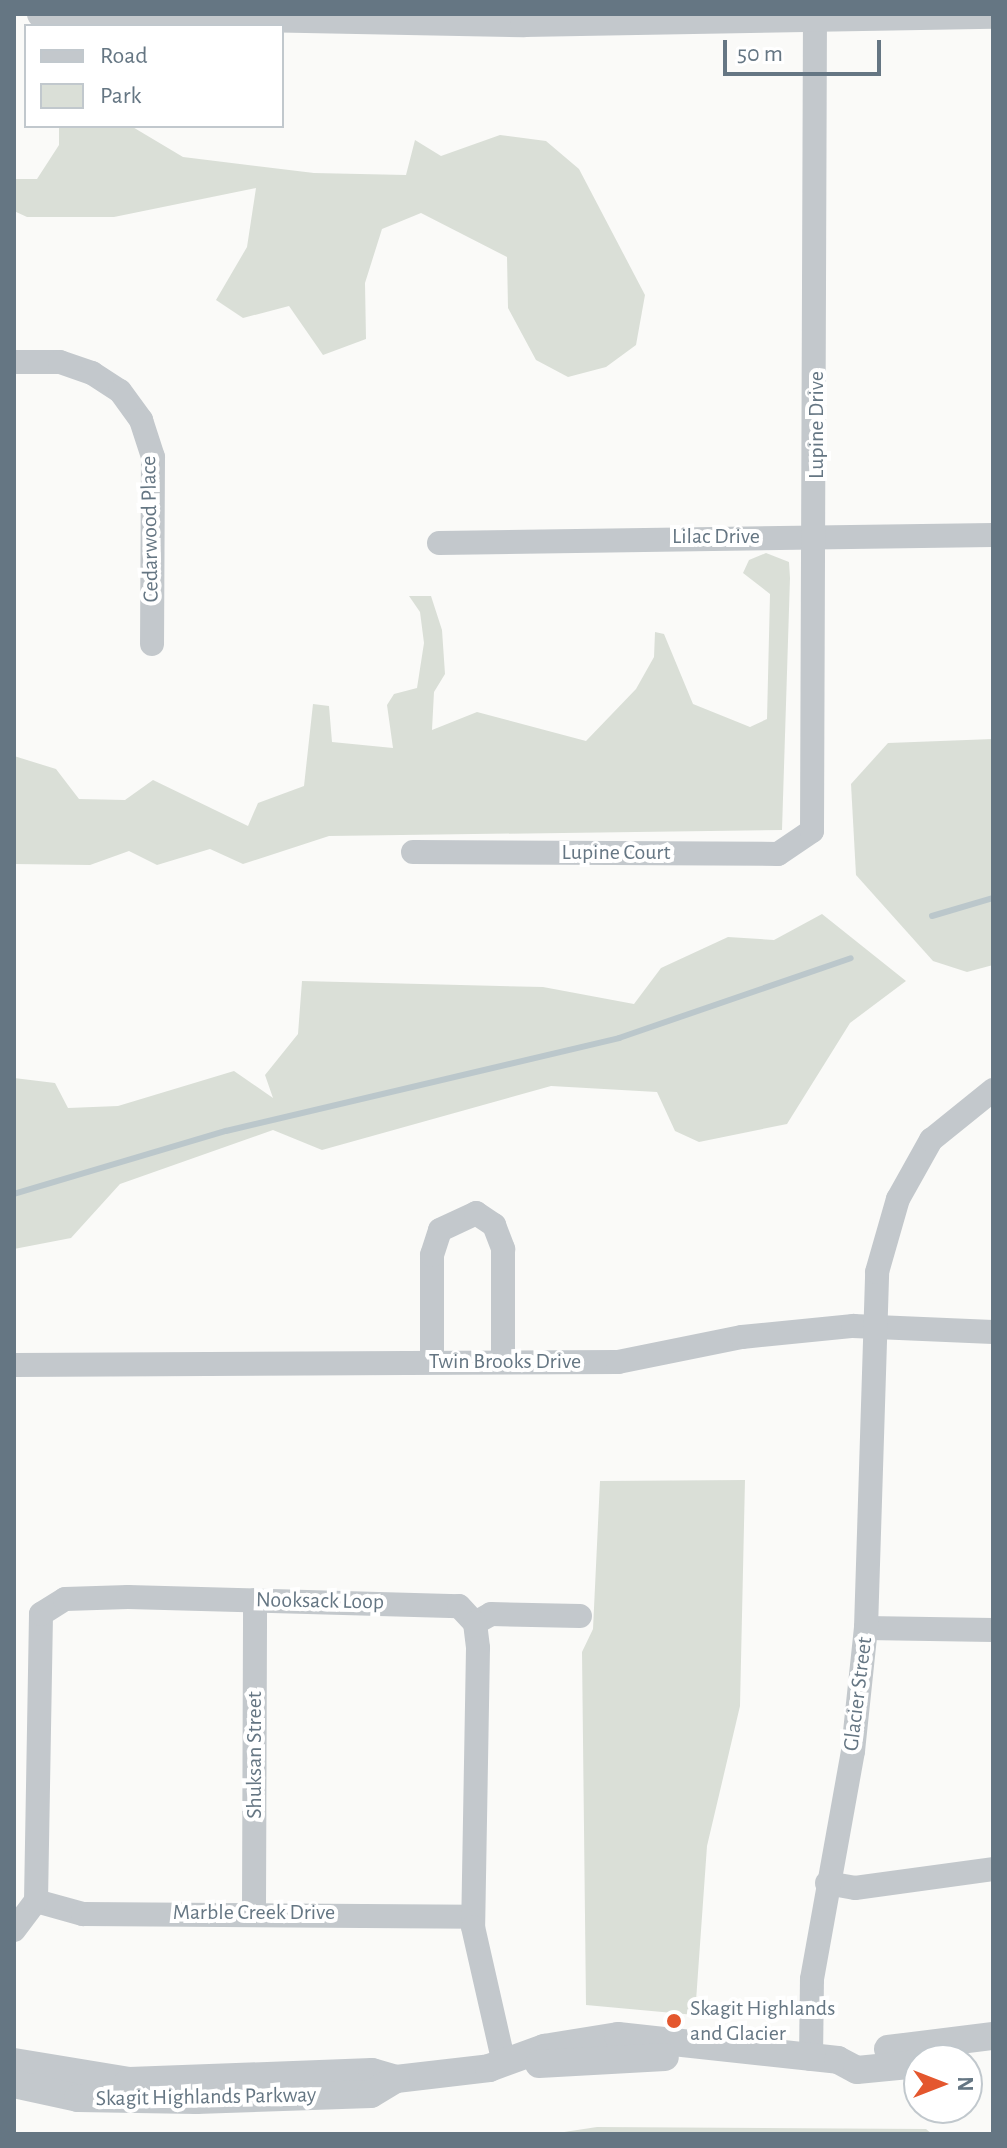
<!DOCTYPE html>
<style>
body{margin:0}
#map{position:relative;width:1007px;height:2148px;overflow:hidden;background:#fafaf8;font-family:"Alegreya Sans",sans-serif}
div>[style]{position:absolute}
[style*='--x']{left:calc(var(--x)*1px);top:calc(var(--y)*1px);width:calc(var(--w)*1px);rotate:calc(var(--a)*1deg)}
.green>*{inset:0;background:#dadfd7}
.stream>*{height:6px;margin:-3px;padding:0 3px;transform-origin:3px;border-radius:3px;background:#bbc7cb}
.minor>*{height:24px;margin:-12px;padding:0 12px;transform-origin:12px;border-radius:12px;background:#c3c8cc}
.tertiary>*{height:28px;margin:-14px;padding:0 14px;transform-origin:14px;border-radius:14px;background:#c3c8cc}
.dots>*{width:22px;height:22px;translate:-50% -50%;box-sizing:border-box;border:4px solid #fff;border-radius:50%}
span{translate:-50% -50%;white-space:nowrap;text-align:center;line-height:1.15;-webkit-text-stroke:8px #fff;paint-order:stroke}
.street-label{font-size:22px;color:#657683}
.poi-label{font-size:22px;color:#657683}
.left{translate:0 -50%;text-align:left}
.frame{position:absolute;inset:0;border:16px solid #657683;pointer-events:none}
.legend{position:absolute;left:24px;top:24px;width:260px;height:104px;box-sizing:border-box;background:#fff;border:2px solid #c1c8cd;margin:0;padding:10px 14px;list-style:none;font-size:24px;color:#657683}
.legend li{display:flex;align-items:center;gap:16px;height:40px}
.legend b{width:40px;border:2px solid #c1c8cd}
.north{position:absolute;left:903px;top:2044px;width:80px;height:80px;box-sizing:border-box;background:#fff;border:2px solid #c1c8cd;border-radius:50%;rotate:90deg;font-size:22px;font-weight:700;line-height:32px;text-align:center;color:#657683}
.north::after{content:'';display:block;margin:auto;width:28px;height:36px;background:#e4572e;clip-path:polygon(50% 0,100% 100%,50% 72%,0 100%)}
.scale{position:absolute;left:723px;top:40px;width:158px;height:36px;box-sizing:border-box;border:4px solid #657683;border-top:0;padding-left:10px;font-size:24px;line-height:28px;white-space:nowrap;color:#657683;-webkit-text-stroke:6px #fff;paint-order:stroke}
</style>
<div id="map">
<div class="green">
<i style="clip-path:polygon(59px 126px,131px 126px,183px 157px,314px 173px,406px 175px,415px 140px,441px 156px,500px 135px,546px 141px,579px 169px,645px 295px,636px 345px,606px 367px,568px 377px,536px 360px,508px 308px,507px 257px,421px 213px,382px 229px,365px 283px,366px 339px,323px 355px,289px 306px,243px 318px,216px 300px,247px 247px,256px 188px,114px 217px,27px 217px,14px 211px,14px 179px,37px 179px,59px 145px)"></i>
<i style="clip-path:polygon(766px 553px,789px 562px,790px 578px,782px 830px,329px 836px,243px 864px,210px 849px,157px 865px,129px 851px,90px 865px,14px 864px,14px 756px,56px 769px,79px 799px,125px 800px,153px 780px,248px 826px,258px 803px,304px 786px,313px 704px,329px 706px,332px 742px,393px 748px,387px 705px,394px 694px,417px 688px,424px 643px,420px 612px,409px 596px,431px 596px,442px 630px,445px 674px,434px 692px,432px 730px,477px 712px,586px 741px,636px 689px,654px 657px,655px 632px,664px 634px,693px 704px,750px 727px,767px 719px,770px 594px,743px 573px,749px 560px)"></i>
<i style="clip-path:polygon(993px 739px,993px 965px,967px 972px,933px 961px,856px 875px,851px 784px,888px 743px)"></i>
<i style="clip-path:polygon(822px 914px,906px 981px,850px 1023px,787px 1124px,699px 1142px,675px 1131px,657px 1092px,551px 1086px,322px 1150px,273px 1130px,120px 1184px,71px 1238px,14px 1249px,14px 1078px,55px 1083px,68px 1108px,118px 1106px,234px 1071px,273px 1098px,265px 1075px,298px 1034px,302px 981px,543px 987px,634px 1004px,661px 968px,728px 937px,774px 940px)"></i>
<i style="clip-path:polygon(745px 1480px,740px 1706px,707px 1846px,695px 2015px,586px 2005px,582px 1652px,593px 1629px,600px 1481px)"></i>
<i style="clip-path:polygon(597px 2127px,926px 2129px,932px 2134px,551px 2134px)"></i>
</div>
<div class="stream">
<i style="--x:932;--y:916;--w:64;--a:-16.4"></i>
<i style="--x:14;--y:1194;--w:221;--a:-16.6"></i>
<i style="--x:226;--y:1131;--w:404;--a:-13.3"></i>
<i style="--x:619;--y:1038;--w:245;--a:-19"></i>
</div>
<div class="minor">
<i style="--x:14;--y:362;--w:46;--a:0"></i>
<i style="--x:60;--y:362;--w:34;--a:19"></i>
<i style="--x:92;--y:373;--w:33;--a:33"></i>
<i style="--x:120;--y:391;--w:36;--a:54"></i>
<i style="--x:141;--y:420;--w:39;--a:72"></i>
<i style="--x:153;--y:457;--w:187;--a:90.3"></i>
<i style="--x:439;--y:543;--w:554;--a:-0.83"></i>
<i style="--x:413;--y:852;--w:365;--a:0.3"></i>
<i style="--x:778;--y:854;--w:41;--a:-34.1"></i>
<i style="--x:812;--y:831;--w:812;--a:-89.79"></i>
<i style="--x:432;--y:1362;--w:107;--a:-90"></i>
<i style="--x:432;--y:1255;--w:26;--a:-72"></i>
<i style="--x:440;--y:1230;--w:40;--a:-25"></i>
<i style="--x:476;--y:1213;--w:22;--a:34"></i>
<i style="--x:494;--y:1225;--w:26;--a:69"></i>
<i style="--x:503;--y:1249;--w:111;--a:90"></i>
<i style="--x:14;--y:1365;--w:604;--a:-0.28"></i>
<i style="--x:618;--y:1362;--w:126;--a:-11.4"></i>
<i style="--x:742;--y:1337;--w:112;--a:-5.7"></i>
<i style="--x:853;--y:1326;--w:140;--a:2.5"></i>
<i style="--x:475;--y:1623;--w:18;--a:-29"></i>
<i style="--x:491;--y:1614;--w:89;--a:1.3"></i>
<i style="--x:866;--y:1628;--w:127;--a:0.9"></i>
<i style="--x:827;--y:1883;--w:28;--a:10"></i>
<i style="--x:855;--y:1888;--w:139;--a:-7.8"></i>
<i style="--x:36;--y:1901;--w:49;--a:15.5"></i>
<i style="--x:83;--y:1914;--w:390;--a:0.4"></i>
<i style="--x:254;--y:1910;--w:310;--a:-89.8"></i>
<i style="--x:14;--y:1930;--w:36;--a:-53"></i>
<i style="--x:36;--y:1901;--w:287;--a:-89"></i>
<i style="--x:41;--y:1614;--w:28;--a:-32"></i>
<i style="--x:65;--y:1599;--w:63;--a:-1.8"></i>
<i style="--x:128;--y:1597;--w:331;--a:1.6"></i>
<i style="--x:459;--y:1606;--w:23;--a:47"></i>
<i style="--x:475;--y:1623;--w:25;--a:83"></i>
<i style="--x:478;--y:1648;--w:279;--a:91"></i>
<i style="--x:473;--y:1927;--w:140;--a:77.2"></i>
<i style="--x:811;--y:2059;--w:80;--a:-89.3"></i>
<i style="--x:812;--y:1979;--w:232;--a:-79.8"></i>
<i style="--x:853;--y:1751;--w:124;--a:-84"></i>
<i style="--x:866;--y:1628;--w:356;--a:-88.2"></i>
<i style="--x:877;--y:1272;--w:76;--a:-74"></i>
<i style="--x:898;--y:1199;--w:68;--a:-60.8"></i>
<i style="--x:931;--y:1140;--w:80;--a:-38.9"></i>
</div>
<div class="tertiary">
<i style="--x:41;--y:14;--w:483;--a:1.1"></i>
<i style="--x:524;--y:23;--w:469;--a:-1"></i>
<i style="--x:888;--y:2049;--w:106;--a:-7.1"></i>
<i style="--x:14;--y:2062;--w:117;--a:9.4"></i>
<i style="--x:129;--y:2081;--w:243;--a:-2.1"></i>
<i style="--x:372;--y:2072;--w:25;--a:16"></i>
<i style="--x:396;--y:2079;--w:94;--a:-6.7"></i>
<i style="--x:489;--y:2068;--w:59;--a:-20"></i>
<i style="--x:544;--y:2048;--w:75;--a:-9.2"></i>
<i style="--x:618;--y:2036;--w:221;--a:6.2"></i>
<i style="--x:838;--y:2060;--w:21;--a:28"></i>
<i style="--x:857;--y:2070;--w:62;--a:-5.5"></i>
<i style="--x:539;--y:2064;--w:126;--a:-3.2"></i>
<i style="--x:14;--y:2084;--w:66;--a:12.3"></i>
<i style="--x:78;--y:2098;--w:118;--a:1"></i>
<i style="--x:196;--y:2100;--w:175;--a:-2"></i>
<i style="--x:371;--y:2094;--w:29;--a:-31"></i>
</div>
<div class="dots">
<i style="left:674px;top:2021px;background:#e4572e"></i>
</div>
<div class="street-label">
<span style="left:817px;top:425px;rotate:-90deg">Lupine Drive</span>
<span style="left:150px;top:529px;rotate:-91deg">Cedarwood Place</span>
<span style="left:716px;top:537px">Lilac Drive</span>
<span style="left:616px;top:853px">Lupine Court</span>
<span style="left:505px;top:1362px">Twin Brooks Drive</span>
<span style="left:320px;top:1601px;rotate:1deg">Nooksack Loop</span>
<span style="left:858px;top:1694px;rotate:-83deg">Glacier Street</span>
<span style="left:255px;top:1755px;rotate:-90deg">Shuksan Street</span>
<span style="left:254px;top:1913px">Marble Creek Drive</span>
<span style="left:206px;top:2097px;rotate:-1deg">Skagit Highlands Parkway</span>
</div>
<div class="poi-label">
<span class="left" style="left:690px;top:2021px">Skagit Highlands<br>and Glacier</span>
</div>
<div class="frame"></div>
<ul class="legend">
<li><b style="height:10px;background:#c3c8cc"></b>Road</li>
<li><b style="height:22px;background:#dadfd7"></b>Park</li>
</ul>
<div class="north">N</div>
<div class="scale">50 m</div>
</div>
